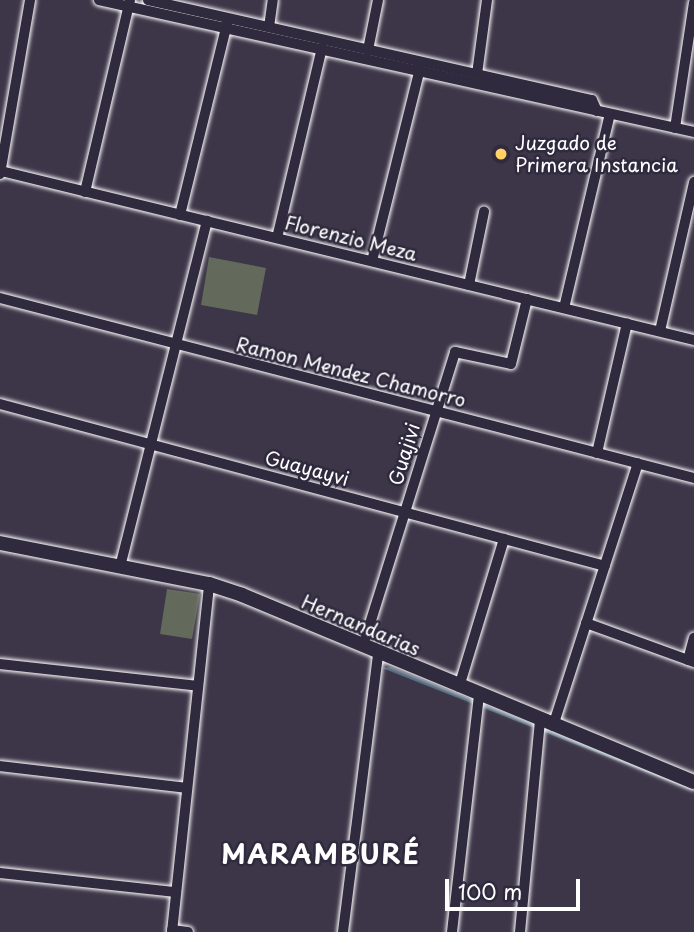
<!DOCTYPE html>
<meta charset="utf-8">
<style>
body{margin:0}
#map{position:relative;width:694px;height:932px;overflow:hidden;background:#3d3548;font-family:"Playpen Sans",sans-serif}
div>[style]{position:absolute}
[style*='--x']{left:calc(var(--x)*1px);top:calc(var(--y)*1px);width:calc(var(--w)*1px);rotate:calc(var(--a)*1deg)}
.green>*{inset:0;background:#63695b}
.water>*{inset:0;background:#52697d}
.roads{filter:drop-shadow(0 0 2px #fff) drop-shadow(0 0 2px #fff)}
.minor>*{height:10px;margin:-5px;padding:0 5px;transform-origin:5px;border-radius:5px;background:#2f2a3d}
.tertiary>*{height:14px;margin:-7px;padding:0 7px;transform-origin:7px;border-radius:7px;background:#2f2a3d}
.dots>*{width:19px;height:19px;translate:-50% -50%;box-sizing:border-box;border:4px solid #2f2a3d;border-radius:50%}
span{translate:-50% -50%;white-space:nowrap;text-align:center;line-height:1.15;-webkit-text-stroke:5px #2f2a3d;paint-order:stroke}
.poi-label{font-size:19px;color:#fff}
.left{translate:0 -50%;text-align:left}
.street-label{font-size:19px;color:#fff}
.district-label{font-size:26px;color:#fff;font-weight:700;letter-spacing:2px}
.scale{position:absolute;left:445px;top:879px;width:135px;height:32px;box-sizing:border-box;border:4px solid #fff;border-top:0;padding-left:9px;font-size:21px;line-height:24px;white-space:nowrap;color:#fff;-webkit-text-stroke:5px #2f2a3d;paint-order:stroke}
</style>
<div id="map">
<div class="green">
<i style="clip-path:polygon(209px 257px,266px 268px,257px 315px,201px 305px)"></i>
<i style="clip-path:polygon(167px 589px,200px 594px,192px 639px,160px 634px)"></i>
</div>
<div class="water">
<i style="clip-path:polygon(391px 667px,694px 789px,694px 791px,382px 668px)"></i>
</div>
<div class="roads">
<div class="minor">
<i style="--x:99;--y:0;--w:609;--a:12.51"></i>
<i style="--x:148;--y:0;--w:455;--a:12.7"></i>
<i style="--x:592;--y:100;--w:12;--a:66"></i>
<i style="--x:269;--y:27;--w:27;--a:-82"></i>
<i style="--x:368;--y:50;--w:51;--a:-78.7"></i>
<i style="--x:477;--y:74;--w:75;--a:-82.3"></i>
<i style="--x:675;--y:128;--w:127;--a:-81.4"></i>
<i style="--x:1;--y:171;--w:713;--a:13.71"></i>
<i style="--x:0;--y:174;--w:177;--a:-80.2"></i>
<i style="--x:85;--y:192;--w:197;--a:-76.8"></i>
<i style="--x:180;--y:215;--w:197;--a:-76.2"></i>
<i style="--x:277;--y:238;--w:196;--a:-76.7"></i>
<i style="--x:372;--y:261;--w:199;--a:-76"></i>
<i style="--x:469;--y:285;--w:75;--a:-78.4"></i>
<i style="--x:0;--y:298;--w:717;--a:14.54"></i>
<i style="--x:564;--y:308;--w:199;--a:-76.7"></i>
<i style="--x:660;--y:331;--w:153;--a:-77.1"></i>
<i style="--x:0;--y:404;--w:626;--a:14.99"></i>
<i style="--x:597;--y:453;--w:133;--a:-77"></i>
<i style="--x:120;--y:567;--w:357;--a:-75.9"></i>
<i style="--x:586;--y:623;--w:115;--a:19.9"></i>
<i style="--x:363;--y:646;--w:308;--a:-72.6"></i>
<i style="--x:455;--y:352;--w:57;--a:12.1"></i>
<i style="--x:511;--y:364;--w:67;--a:-76.2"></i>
<i style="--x:688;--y:660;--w:23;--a:-75"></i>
<i style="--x:0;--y:664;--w:199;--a:6.3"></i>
<i style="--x:459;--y:687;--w:155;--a:-73.1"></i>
<i style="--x:553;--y:726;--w:276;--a:-72.1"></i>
<i style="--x:0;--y:766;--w:188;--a:6.7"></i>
<i style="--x:0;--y:873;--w:177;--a:6.2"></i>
<i style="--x:172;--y:930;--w:16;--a:7"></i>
<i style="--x:172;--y:932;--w:350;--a:-83.9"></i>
<i style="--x:343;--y:932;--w:281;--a:-82.8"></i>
<i style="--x:452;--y:932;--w:238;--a:-83.5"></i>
<i style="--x:520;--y:932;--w:212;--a:-84.6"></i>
</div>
<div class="tertiary">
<i style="--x:0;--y:543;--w:213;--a:11.1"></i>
<i style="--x:209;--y:584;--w:35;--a:18"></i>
<i style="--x:242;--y:595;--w:489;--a:22.5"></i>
</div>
</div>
<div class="dots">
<i style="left:501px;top:154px;background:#ffd166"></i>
</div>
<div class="poi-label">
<span class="left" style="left:515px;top:154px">Juzgado de<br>Primera Instancia</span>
</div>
<div class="street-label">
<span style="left:351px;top:238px;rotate:14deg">Florenzio Meza</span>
<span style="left:351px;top:372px;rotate:14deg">Ramon Mendez Chamorro</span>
<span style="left:404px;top:454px;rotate:-73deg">Guajivi</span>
<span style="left:307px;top:468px;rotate:15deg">Guayayvi</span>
<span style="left:361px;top:625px;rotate:23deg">Hernandarias</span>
</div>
<div class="district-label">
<span style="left:321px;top:854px">MARAMBURÉ</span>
</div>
<div class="scale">100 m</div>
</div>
